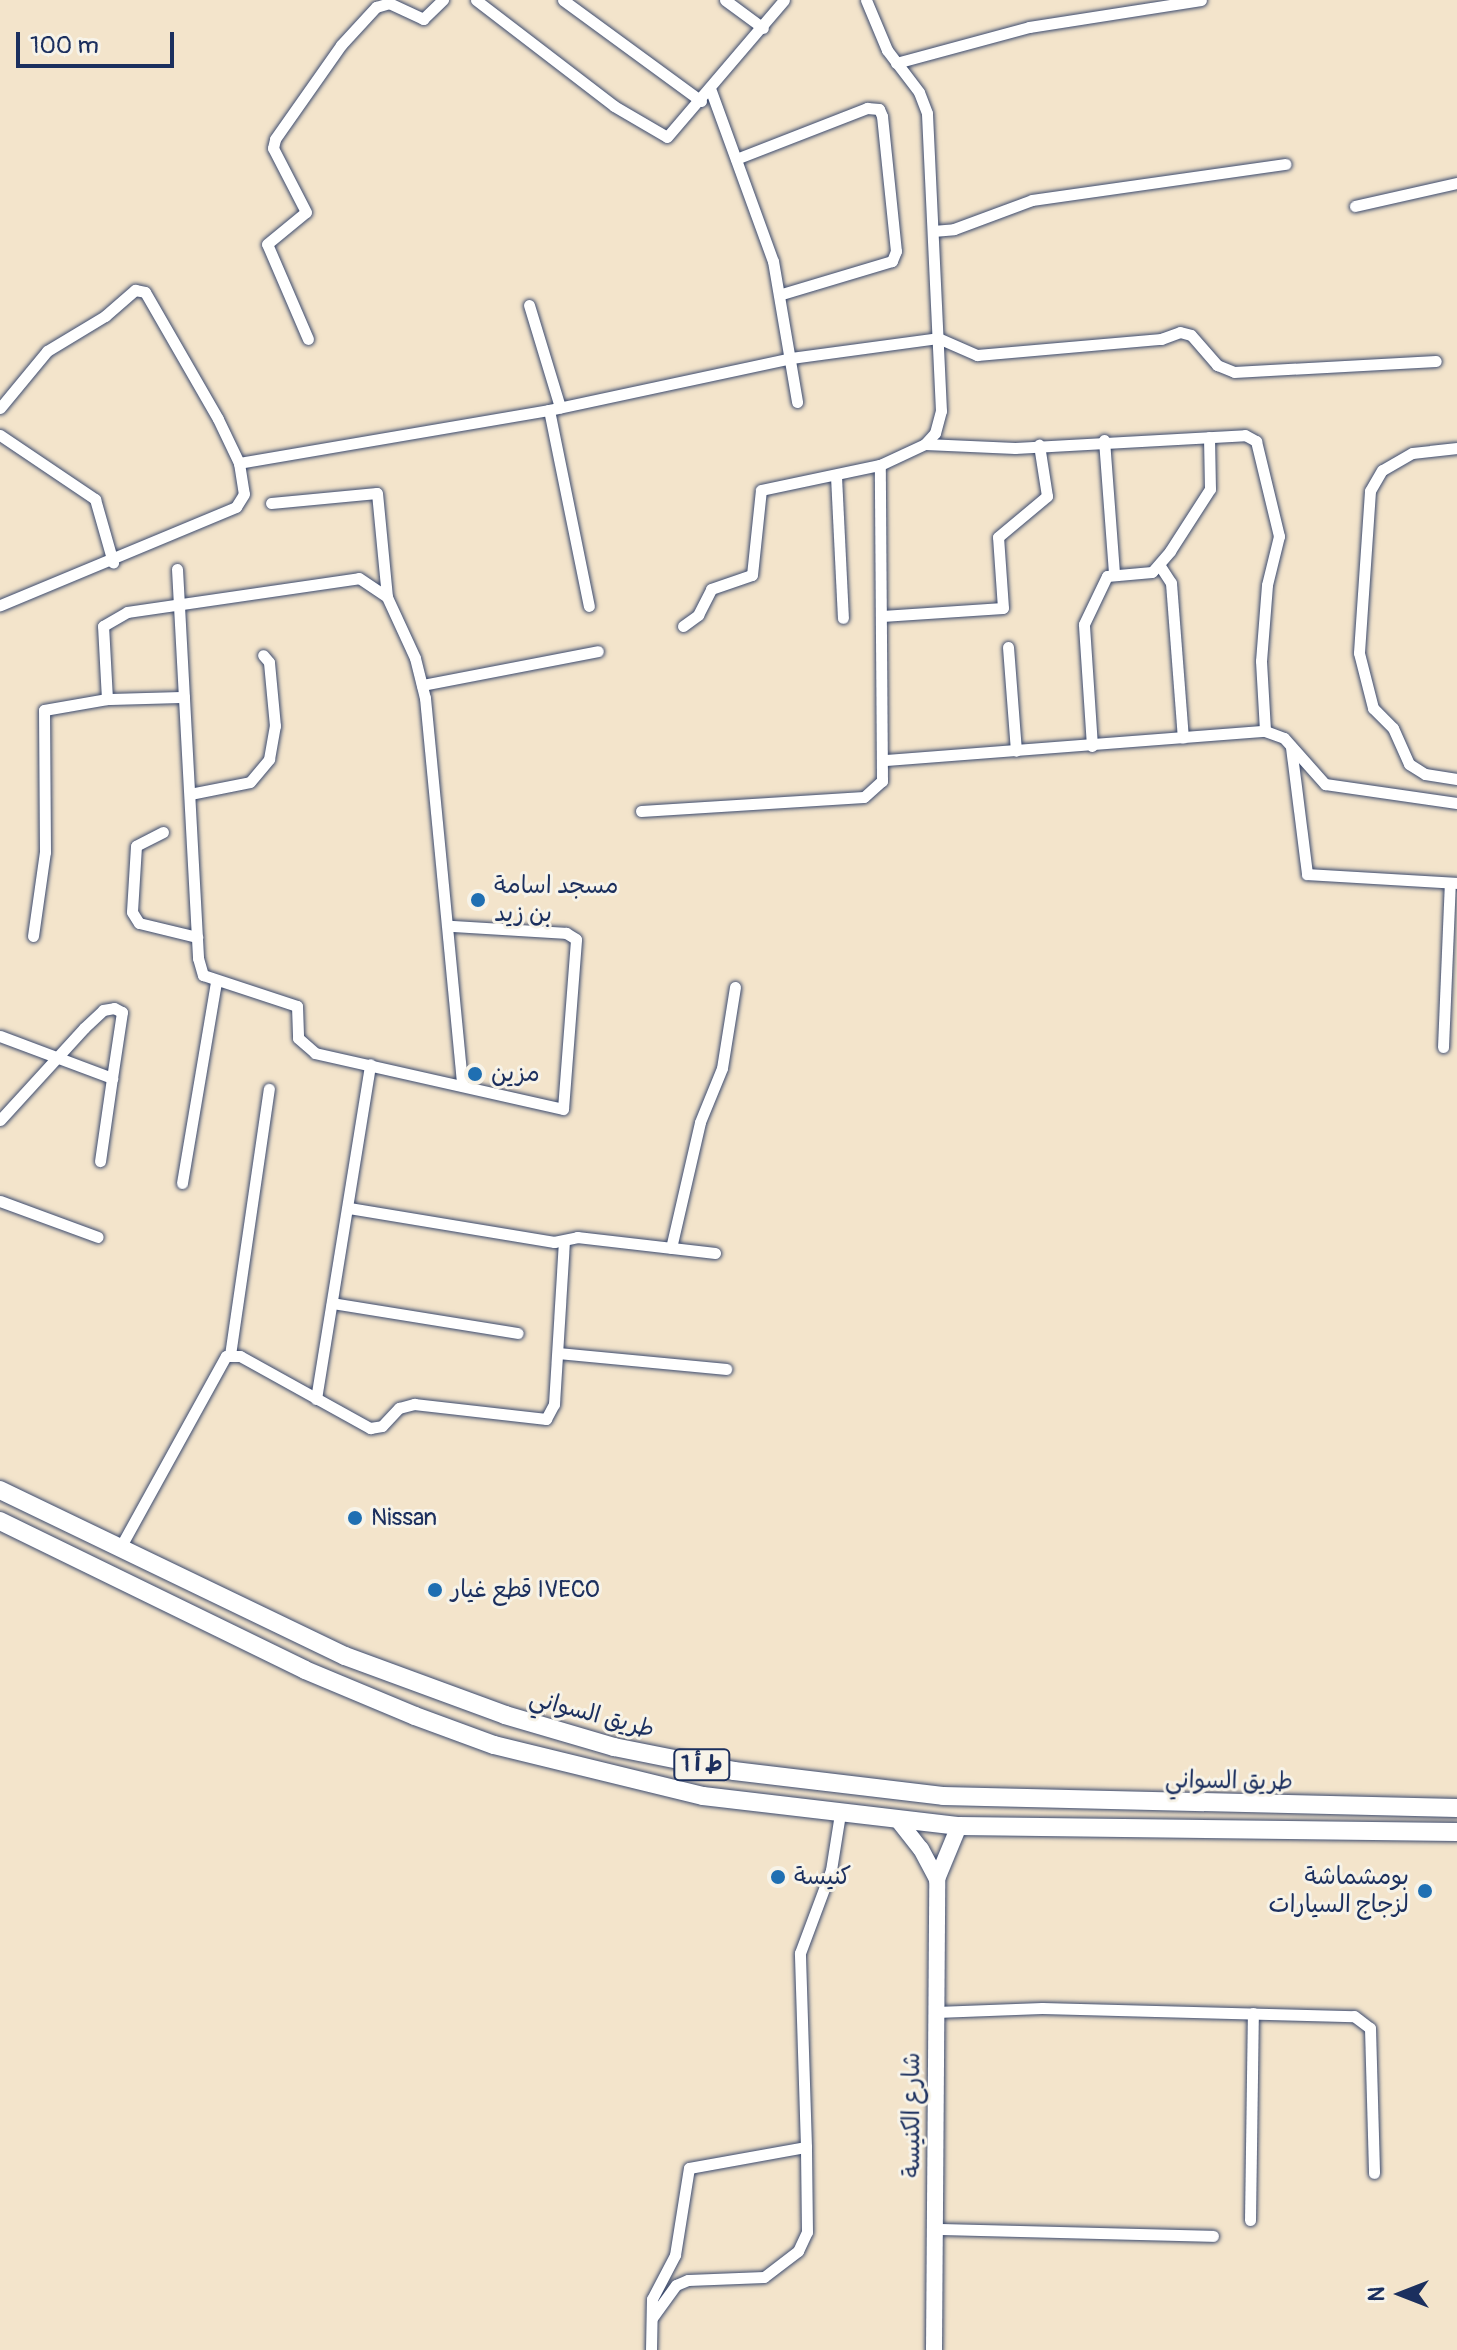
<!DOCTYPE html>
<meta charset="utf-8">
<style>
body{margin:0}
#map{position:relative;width:1457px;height:2350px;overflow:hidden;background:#f3e4cb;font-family:Pangolin,"Playpen Sans Arabic",sans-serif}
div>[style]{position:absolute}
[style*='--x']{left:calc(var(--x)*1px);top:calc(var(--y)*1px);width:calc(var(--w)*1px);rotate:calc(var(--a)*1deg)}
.roads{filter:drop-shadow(0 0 2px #3b4a6e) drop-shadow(0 0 2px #3b4a6e)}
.minor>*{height:11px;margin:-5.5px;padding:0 5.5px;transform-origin:5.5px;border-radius:5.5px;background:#fff}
.secondary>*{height:16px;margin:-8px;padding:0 8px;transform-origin:8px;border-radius:8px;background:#fff}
.trunk>*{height:18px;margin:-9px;padding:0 9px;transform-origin:9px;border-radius:9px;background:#fff}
.dots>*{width:22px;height:22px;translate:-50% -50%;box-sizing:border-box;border:4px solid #f7f3e8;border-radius:50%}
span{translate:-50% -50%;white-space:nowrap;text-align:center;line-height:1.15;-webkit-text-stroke:6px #f7f3e8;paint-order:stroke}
.shield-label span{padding:2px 6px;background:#f7f3e8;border:2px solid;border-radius:6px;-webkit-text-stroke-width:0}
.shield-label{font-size:22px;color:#1b2f5e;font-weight:700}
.poi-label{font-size:24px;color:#1b2f5e}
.left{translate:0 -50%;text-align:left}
.right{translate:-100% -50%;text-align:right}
.street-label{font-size:24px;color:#1b2f5e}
.north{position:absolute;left:1361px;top:2254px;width:80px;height:80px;-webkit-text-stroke:6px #f7f3e8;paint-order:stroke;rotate:270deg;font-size:22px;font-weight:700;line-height:32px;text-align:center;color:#1b2f5e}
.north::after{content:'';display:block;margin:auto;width:28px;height:36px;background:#1b2f5e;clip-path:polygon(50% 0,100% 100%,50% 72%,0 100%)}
.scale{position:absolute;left:16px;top:32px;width:158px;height:36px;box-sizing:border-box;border:4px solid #1b2f5e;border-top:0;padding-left:10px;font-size:24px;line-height:28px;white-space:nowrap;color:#1b2f5e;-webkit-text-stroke:6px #f7f3e8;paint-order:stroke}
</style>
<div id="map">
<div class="roads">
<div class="minor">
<i style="--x:476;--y:0;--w:174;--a:37.5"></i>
<i style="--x:614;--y:106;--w:61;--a:30.3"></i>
<i style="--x:667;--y:137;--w:180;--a:-49.5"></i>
<i style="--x:563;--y:0;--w:171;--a:36.2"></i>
<i style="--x:725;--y:0;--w:47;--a:36.4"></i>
<i style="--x:896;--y:63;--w:138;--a:-15.1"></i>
<i style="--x:1029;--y:27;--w:174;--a:-8.9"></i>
<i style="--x:711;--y:91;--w:181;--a:70"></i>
<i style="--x:773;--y:261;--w:143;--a:80.3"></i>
<i style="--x:736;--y:159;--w:141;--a:-21.3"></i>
<i style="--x:867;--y:108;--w:12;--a:5"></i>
<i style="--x:879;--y:109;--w:8;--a:67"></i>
<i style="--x:882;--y:116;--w:136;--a:84.1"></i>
<i style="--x:896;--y:251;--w:11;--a:112"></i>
<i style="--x:892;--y:261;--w:115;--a:163.3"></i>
<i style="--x:1355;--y:206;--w:105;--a:-12.7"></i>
<i style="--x:933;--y:231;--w:21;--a:-5"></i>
<i style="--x:954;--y:229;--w:83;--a:-20.4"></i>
<i style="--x:1032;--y:200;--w:256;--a:-8.1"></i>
<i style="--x:529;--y:305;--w:107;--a:73.1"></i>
<i style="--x:308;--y:339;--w:103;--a:-113.3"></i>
<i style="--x:267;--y:244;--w:50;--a:-39.4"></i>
<i style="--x:306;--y:212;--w:72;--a:-117.3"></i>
<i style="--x:273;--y:148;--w:9;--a:-77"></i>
<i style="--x:275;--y:139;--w:115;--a:-54.9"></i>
<i style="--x:341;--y:45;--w:52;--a:-47.4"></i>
<i style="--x:376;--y:7;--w:14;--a:-17"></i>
<i style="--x:389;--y:3;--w:38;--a:25"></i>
<i style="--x:423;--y:19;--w:28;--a:-44"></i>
<i style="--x:0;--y:408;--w:74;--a:-50.5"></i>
<i style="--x:47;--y:351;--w:68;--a:-31.1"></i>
<i style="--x:105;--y:316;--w:40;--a:-41"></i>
<i style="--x:135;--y:290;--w:10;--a:11"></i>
<i style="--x:145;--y:292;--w:146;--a:60.1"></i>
<i style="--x:218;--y:419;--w:49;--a:64.5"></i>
<i style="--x:239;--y:463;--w:31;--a:81"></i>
<i style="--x:244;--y:494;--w:15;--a:122"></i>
<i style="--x:236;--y:507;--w:256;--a:157.4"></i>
<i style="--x:549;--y:410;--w:200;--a:78.5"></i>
<i style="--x:0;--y:435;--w:115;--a:34"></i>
<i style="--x:95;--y:499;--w:66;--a:74.1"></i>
<i style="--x:1104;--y:440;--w:134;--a:85.7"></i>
<i style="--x:925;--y:444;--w:90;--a:2.5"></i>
<i style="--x:1015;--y:448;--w:230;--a:-3.2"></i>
<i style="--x:1245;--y:435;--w:13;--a:29"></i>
<i style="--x:1256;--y:441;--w:98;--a:76.4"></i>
<i style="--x:1279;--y:536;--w:50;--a:103.8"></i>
<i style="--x:1267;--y:585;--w:76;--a:94.5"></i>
<i style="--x:1261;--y:661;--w:70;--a:86.7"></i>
<i style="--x:1457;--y:448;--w:45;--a:173.7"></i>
<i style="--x:1412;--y:453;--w:34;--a:150"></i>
<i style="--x:1382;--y:470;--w:24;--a:120"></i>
<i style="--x:1370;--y:491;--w:162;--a:93.9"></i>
<i style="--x:1359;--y:653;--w:57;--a:75.7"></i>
<i style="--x:1373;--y:708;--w:28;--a:45"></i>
<i style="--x:1393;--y:728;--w:39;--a:66"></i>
<i style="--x:1409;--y:764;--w:19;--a:32"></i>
<i style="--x:1425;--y:774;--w:32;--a:9"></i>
<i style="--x:239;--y:463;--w:314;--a:-9.7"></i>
<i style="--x:549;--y:410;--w:248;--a:-12.1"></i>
<i style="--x:791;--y:358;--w:148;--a:-7.7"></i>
<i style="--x:938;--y:338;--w:43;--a:23.6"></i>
<i style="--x:977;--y:355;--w:185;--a:-5"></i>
<i style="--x:1161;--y:339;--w:20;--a:-20"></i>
<i style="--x:1180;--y:332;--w:11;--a:15"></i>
<i style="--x:1191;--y:335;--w:40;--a:49"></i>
<i style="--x:1217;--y:365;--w:18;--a:22"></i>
<i style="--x:1234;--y:372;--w:202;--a:-3.1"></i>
<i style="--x:836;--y:476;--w:142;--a:87.2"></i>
<i style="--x:271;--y:503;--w:106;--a:-5.4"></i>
<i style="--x:377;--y:493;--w:103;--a:84.5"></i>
<i style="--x:1160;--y:566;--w:20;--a:57"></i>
<i style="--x:1171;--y:583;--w:155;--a:85.6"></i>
<i style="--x:177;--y:569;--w:390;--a:86.9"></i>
<i style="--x:198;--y:958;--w:18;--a:74"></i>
<i style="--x:203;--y:975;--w:99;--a:18.3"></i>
<i style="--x:297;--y:1006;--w:32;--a:88"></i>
<i style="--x:298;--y:1038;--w:23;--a:41"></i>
<i style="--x:315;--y:1053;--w:254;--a:12.7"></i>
<i style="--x:563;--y:1109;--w:170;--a:-85.6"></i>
<i style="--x:576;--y:939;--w:12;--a:-149"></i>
<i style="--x:566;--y:933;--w:116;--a:-176.5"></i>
<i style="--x:882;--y:616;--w:121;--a:-3.8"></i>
<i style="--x:1003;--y:608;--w:71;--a:-94"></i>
<i style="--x:998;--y:537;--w:64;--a:-39.9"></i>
<i style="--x:1047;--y:496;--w:52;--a:-98.9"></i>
<i style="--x:683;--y:626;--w:19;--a:-36"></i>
<i style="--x:698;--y:615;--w:29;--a:-63"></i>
<i style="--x:711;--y:589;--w:43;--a:-18.9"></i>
<i style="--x:752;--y:575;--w:85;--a:-84"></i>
<i style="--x:761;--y:490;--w:122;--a:-11.9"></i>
<i style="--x:1008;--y:647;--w:104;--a:85.6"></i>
<i style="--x:422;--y:685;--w:179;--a:-10.9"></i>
<i style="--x:107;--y:699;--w:73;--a:-93.1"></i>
<i style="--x:103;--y:626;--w:28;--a:-30"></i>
<i style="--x:127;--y:612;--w:234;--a:-8.3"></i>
<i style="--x:359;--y:578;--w:34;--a:34"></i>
<i style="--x:387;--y:597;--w:67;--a:65.3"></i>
<i style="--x:415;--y:658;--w:41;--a:76"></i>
<i style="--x:425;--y:698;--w:389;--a:84.5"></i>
<i style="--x:1092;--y:746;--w:122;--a:-93.8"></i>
<i style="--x:1084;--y:624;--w:53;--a:-64.4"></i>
<i style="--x:1107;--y:576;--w:45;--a:-5.1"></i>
<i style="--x:1152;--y:572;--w:28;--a:-49"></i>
<i style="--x:1170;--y:551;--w:74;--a:-57.2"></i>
<i style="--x:1210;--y:489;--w:52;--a:-91.1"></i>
<i style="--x:1291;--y:747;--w:128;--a:82.8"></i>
<i style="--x:1307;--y:874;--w:150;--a:3.4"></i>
<i style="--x:886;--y:760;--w:380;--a:-4.4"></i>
<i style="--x:1265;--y:731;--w:20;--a:20"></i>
<i style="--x:1284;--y:738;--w:62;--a:48.3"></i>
<i style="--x:1325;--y:784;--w:133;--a:8.2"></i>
<i style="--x:190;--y:794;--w:61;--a:-11.3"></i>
<i style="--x:250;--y:782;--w:30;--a:-50"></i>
<i style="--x:269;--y:759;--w:34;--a:-80"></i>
<i style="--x:275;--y:726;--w:64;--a:-95.4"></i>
<i style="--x:269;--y:662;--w:9;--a:-131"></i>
<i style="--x:641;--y:811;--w:223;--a:-3.6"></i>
<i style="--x:864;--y:797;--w:24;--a:-42"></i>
<i style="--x:882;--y:781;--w:316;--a:-90.4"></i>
<i style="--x:880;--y:465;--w:50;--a:-25"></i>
<i style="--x:925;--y:444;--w:15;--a:-48"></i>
<i style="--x:935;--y:433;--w:23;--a:-75"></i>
<i style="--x:941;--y:411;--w:298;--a:-92.7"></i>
<i style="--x:927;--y:113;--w:22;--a:-111"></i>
<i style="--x:919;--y:92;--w:53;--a:-127.3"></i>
<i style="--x:887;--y:50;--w:54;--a:-112.8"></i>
<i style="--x:163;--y:832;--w:30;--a:153"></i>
<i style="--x:136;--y:846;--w:66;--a:93.5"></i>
<i style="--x:132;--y:912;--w:13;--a:58"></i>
<i style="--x:139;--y:923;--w:60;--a:13.6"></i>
<i style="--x:33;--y:936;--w:85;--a:-81.9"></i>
<i style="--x:45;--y:852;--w:142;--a:-90.4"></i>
<i style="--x:44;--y:710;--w:64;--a:-9.9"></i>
<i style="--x:107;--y:699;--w:77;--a:-1.5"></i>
<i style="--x:0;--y:1036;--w:120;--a:20.6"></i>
<i style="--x:112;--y:1078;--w:84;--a:98.2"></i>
<i style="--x:1443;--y:1047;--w:164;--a:-87.6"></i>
<i style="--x:0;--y:1120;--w:125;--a:-47.6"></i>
<i style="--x:84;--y:1028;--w:26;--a:-43"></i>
<i style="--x:103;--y:1010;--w:11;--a:-10"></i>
<i style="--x:114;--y:1008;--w:9;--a:27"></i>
<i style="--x:122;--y:1012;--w:67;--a:98.6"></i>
<i style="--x:182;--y:1183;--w:205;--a:-80.4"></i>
<i style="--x:0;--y:1201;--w:104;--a:20.2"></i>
<i style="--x:349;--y:1208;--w:208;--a:9.4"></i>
<i style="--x:554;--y:1242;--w:24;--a:-12"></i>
<i style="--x:577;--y:1237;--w:139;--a:6.6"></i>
<i style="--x:671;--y:1248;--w:129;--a:-77"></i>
<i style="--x:700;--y:1122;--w:58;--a:-67.8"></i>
<i style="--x:722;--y:1068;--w:82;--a:-80.9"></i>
<i style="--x:332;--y:1303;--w:188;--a:9.2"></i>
<i style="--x:558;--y:1353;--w:169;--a:5.4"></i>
<i style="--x:230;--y:1355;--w:269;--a:-81.7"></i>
<i style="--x:316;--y:1399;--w:339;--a:-80.8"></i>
<i style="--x:121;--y:1546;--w:217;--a:-61.1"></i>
<i style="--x:226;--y:1356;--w:14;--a:0"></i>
<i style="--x:240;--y:1356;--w:149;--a:29"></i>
<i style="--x:370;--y:1428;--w:12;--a:-9"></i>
<i style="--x:382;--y:1426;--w:25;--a:-47"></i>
<i style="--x:399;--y:1408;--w:16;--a:-15"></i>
<i style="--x:414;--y:1404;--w:133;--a:6.5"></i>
<i style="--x:546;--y:1419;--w:17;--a:-62"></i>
<i style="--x:554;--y:1404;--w:162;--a:-86.5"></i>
<i style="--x:936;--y:2012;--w:106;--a:-2.2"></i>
<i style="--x:1042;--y:2008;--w:312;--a:1.5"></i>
<i style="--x:1354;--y:2016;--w:20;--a:37"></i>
<i style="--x:1370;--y:2028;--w:145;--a:88.4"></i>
<i style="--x:1250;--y:2220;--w:207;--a:-89.2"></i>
<i style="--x:936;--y:2229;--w:277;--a:1.4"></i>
<i style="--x:652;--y:2318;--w:41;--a:-54"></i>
<i style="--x:676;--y:2285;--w:13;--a:-23"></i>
<i style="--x:688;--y:2280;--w:76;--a:-2.3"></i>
<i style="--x:764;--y:2277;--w:43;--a:-37.4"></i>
<i style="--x:798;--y:2251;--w:21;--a:-65"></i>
<i style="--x:807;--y:2232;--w:85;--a:-90.7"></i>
<i style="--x:651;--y:2350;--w:51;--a:-88.9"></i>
<i style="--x:652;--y:2299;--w:50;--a:-62.4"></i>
<i style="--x:675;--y:2255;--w:88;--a:-80.9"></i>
<i style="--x:689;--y:2168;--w:119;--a:-10.2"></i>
<i style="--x:806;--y:2147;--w:194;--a:-91.8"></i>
<i style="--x:800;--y:1953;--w:89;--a:-69.5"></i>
<i style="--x:831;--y:1870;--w:57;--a:-80.9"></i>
</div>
<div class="secondary">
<i style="--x:898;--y:1820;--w:37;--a:52"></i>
<i style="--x:921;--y:1849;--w:34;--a:62"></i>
<i style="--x:934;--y:2350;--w:471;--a:-89.6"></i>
<i style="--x:937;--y:1879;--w:57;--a:-67.5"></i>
</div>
<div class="trunk">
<i style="--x:0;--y:1490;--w:383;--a:25.7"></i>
<i style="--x:345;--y:1656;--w:171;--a:20.2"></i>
<i style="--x:505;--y:1715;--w:114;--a:16.4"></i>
<i style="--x:614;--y:1747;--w:122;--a:11.3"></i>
<i style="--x:734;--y:1771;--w:210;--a:6.8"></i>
<i style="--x:943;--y:1796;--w:514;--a:1.34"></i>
<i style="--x:0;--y:1521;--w:339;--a:26"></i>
<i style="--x:305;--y:1670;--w:119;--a:22.7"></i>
<i style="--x:415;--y:1716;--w:84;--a:20.2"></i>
<i style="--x:494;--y:1745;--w:215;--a:13.7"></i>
<i style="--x:703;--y:1796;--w:258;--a:6.7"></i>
<i style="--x:959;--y:1826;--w:498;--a:0.7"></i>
</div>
</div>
<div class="dots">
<i style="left:478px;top:900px;background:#1f6fb2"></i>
<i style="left:475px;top:1074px;background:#1f6fb2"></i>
<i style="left:355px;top:1518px;background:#1f6fb2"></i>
<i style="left:435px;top:1590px;background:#1f6fb2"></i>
<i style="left:778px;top:1877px;background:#1f6fb2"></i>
<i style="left:1425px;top:1891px;background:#1f6fb2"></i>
</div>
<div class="shield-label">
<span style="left:702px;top:1765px">ط أ 1</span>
</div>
<div class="poi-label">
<span class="left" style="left:494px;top:900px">مسجد اسامة<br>بن زيد</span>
<span class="left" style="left:491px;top:1074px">مزين</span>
<span class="left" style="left:371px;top:1518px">Nissan</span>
<span class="left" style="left:451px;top:1590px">قطع غيار IVECO</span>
<span class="left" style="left:794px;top:1877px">كنيسة</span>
<span class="right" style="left:1409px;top:1891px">بومشماشة<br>لزجاج السيارات</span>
</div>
<div class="street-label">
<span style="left:592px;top:1714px;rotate:15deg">طريق السواني</span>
<span style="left:1229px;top:1781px;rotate:1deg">طريق السواني</span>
<span style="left:912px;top:2115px;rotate:-90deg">شارع الكنيسة</span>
</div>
<div class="north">N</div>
<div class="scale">100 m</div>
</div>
